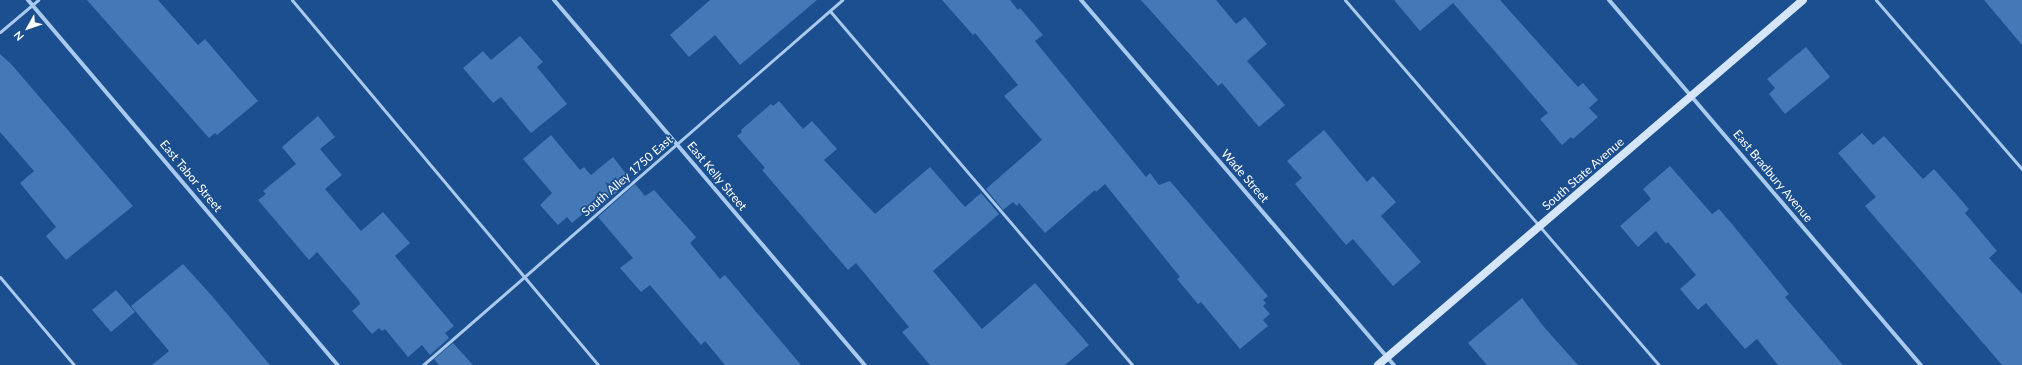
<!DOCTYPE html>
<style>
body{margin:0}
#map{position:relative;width:2022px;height:365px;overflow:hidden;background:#1b4f8f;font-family:Lato,sans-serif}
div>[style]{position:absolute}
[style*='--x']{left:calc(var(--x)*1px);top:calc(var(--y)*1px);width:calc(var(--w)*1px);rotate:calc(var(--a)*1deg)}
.building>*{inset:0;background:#4478b7}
.lane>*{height:3px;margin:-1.5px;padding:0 1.5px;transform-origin:1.5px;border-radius:1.5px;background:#a9c9ee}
.street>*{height:4px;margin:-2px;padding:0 2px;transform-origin:2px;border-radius:2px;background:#a9c9ee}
.secondary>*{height:8px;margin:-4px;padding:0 4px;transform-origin:4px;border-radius:4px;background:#d6e6fa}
span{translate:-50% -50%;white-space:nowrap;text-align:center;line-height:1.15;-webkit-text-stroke:3.5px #1b4f8f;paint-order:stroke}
.street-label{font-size:12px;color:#fff}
.north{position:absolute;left:8px;top:8px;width:40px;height:40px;-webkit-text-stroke:3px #1b4f8f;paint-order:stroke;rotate:230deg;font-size:11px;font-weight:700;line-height:16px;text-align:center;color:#fff}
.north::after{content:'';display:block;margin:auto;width:14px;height:18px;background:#fff;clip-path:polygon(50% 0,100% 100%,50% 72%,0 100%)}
</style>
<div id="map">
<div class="building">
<i style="clip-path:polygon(87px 0,158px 0,198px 45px,205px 39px,258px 101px,217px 135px,215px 133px,209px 138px)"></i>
<i style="clip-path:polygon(710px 0,817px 0,740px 65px,715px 35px,689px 57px,670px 35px)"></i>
<i style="clip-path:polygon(942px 0,1010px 0,1018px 10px,1020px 8px,1043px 35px,1035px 41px,1146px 177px,1150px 173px,1159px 185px,1170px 181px,1268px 296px,1263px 300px,1266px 303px,1263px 306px,1270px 314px,1263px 320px,1268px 326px,1240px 349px,1201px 302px,1198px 304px,1177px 279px,1180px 277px,1105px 184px,1096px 192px,1095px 190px,1045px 233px,1019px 203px,1017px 206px,1013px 202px,1003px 210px,986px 189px,1042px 140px,1004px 96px,1018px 85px,975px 33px,973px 35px)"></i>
<i style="clip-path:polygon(1141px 0,1216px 0,1236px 24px,1245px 17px,1267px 44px,1247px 61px,1285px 105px,1259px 127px,1222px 83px,1218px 86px)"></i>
<i style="clip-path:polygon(1394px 0,1500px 0,1578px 87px,1583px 83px,1598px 100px,1589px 108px,1598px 117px,1573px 139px,1571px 137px,1562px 145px,1540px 119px,1548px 113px,1453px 3px,1420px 31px)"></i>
<i style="clip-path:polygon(1984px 0,2022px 0,2022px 45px)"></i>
<i style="clip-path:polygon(520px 36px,543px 62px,537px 67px,567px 104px,531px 133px,501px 97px,493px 103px,463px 68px,483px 51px,491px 60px)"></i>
<i style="clip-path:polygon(1806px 47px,1830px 77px,1785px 114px,1769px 94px,1775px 88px,1767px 79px)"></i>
<i style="clip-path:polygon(0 54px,12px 65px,133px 206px,66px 260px,46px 236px,56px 227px,20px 183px,34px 171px,0 132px)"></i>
<i style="clip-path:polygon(779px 101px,803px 129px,812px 121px,837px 149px,824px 160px,875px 214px,930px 167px,965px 207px,981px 193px,999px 214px,933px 271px,982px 329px,1035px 283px,1089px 345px,1065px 365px,930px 365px,902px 332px,909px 327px,856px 263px,848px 270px,762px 170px,765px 168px,737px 136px,742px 132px,741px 130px,771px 104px,773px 106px)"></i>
<i style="clip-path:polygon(318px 116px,335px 137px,320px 149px,342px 175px,325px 189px,361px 231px,383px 212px,410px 243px,395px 256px,454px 326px,445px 333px,449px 338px,430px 355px,422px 345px,408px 357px,385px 329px,382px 331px,379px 328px,372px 334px,352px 311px,360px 304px,359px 301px,317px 252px,309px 260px,258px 200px,266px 194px,263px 191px,296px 164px,282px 147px)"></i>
<i style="clip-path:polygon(1324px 130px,1367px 182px,1373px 176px,1396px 202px,1381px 216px,1421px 262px,1393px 286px,1353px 239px,1346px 245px,1295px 184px,1302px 178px,1287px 161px)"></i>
<i style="clip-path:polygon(1862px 133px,1873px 145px,1884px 136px,1923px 179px,1934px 169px,1969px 209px,1965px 213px,1997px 251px,1989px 258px,2022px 294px,2022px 365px,2002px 365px,1865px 206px,1876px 197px,1838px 153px)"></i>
<i style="clip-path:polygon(551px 135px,580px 170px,584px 167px,591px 175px,613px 157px,631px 180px,594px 212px,590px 208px,572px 223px,567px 217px,558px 225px,540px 205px,552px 193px,523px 159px)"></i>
<i style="clip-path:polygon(1670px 166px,1712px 214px,1719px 209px,1732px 224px,1789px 294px,1785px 297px,1843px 365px,1778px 365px,1757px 339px,1745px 349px,1706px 303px,1698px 310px,1680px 289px,1696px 275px,1668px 242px,1666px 244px,1656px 231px,1638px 247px,1620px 226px,1651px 199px,1643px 189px)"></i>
<i style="clip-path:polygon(635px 184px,645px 196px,654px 190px,696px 237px,690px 243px,720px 279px,725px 275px,801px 365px,725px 365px,705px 341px,701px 345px,650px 285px,641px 292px,620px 268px,633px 258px,598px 217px)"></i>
<i style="clip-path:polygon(183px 264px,212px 296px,270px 365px,152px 365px,169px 351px,131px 306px)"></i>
<i style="clip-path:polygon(116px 290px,135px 312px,111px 332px,92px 310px)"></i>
<i style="clip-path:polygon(1522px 298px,1544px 327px,1578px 365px,1487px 365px,1468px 343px)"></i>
<i style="clip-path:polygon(453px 343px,473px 365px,439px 365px,434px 359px)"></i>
</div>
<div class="lane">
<i style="--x:292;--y:0;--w:476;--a:50"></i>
<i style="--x:1345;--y:0;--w:481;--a:49.3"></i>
<i style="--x:1876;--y:0;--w:223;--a:49.2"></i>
<i style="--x:830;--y:11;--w:465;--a:49.5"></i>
<i style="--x:0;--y:32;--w:50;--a:-40.1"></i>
<i style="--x:0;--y:277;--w:115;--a:49.9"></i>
<i style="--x:423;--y:365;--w:556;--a:-41.06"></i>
</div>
<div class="street">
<i style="--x:28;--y:0;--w:479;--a:49.7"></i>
<i style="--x:554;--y:0;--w:480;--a:49.6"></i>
<i style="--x:1081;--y:0;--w:481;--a:49.4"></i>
<i style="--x:1609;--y:0;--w:480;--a:49.5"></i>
</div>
<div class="secondary">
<i style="--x:1378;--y:365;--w:560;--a:-40.66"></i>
</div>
<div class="street-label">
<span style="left:1583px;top:174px;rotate:-41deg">South State Avenue</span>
<span style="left:191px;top:176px;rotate:50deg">East Tabor Street</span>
<span style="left:627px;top:176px;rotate:-41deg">South Alley 1750 East</span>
<span style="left:717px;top:176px;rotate:50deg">East Kelly Street</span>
<span style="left:1245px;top:176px;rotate:49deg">Wade Street</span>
<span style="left:1773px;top:176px;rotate:50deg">East Bradbury Avenue</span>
</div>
<div class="north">N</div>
</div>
